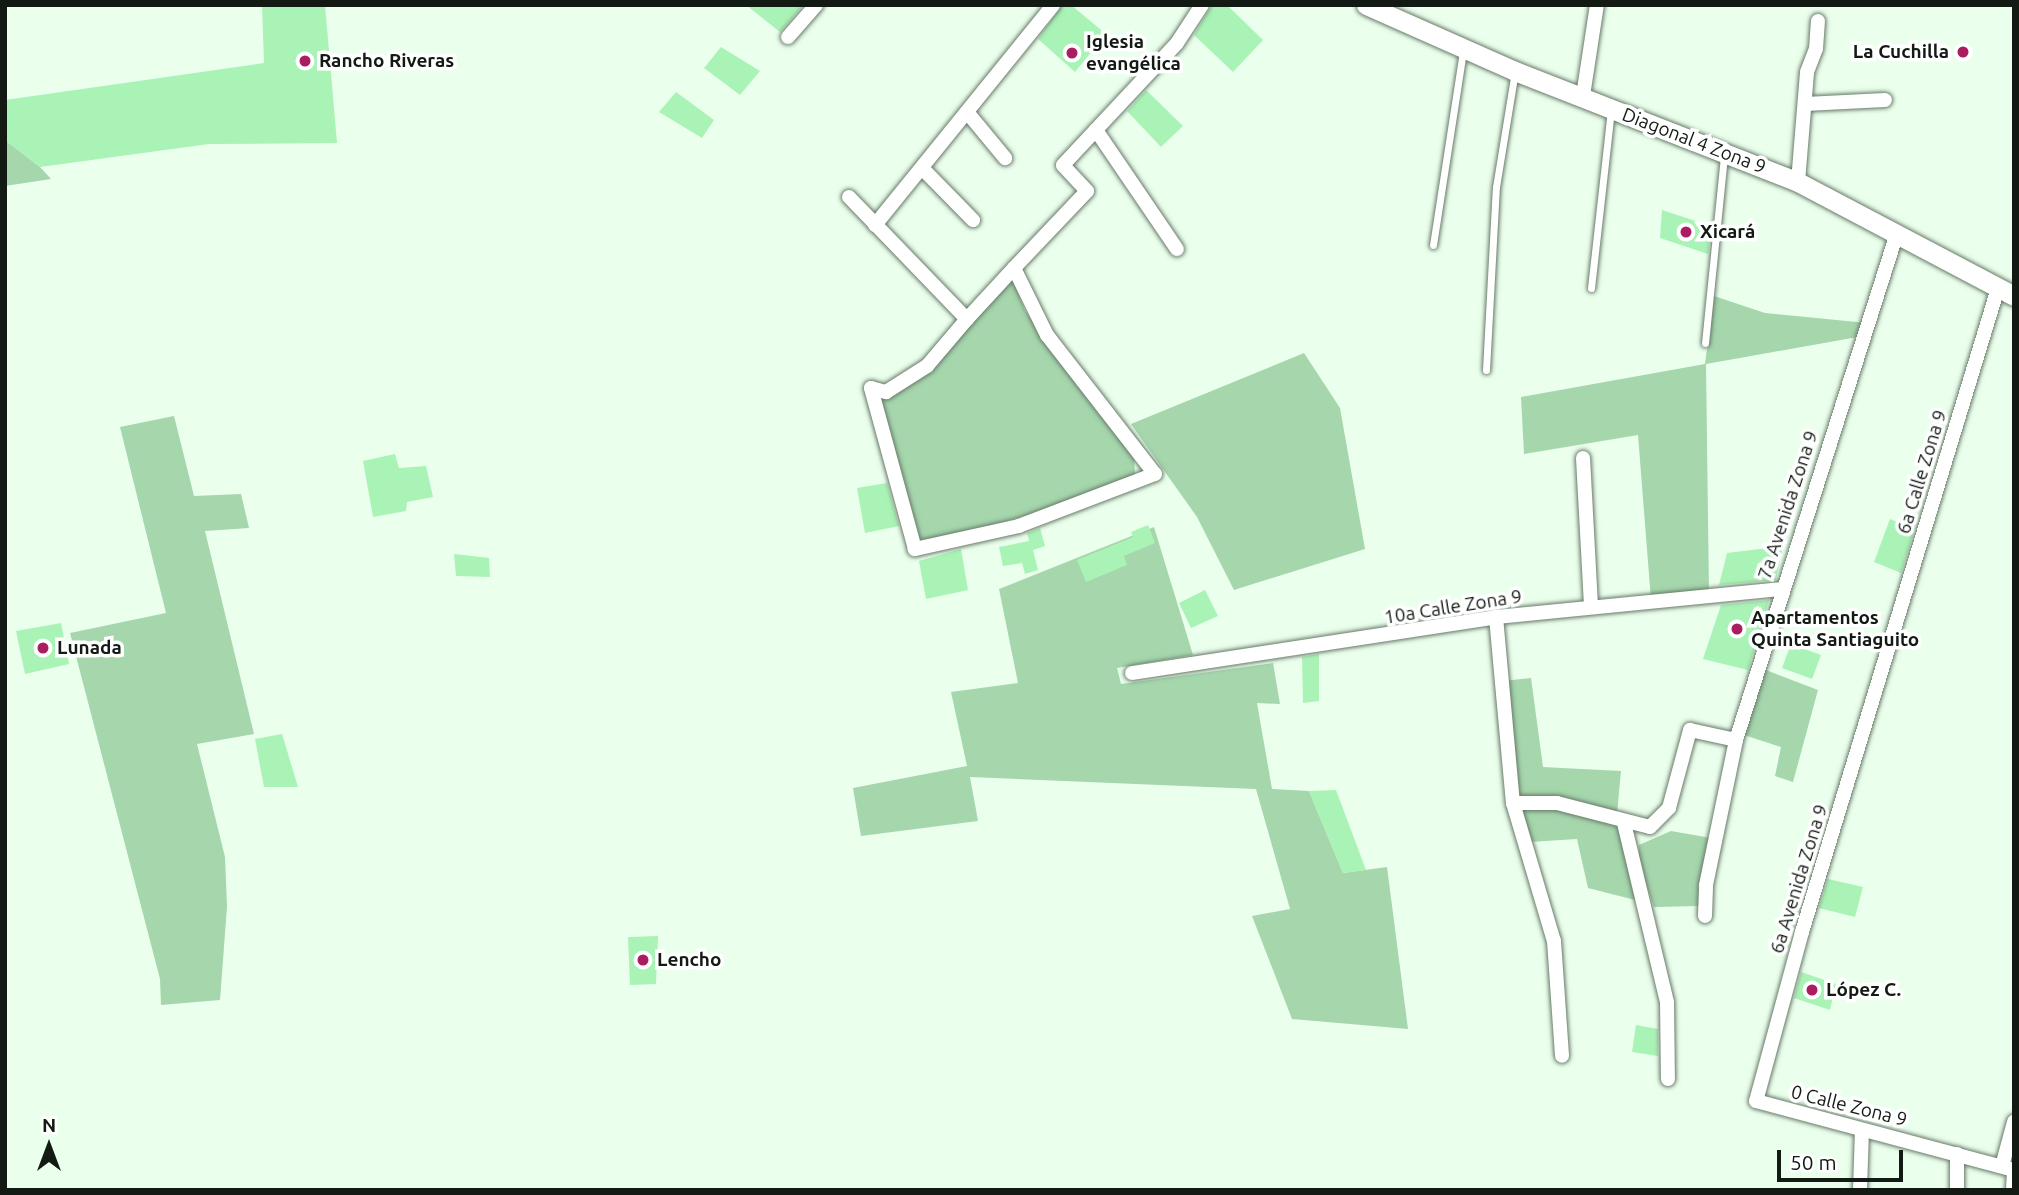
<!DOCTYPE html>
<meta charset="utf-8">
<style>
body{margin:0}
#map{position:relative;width:2019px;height:1195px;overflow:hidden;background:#eaffec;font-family:Ubuntu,sans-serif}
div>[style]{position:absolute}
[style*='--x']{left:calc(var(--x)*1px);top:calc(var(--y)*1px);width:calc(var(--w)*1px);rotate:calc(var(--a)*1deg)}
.green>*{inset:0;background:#a5d6ac}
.building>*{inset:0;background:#aaf3b6}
.roads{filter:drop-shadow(0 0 2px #687a6a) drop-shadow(0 0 2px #687a6a)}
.lane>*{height:7px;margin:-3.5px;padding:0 3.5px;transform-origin:3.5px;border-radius:3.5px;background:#fff}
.street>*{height:14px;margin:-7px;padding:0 7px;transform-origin:7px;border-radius:7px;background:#fff}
.secondary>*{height:19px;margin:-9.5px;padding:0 9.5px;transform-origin:9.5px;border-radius:9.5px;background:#fff}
.dots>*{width:19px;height:19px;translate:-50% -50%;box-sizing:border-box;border:4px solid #fff;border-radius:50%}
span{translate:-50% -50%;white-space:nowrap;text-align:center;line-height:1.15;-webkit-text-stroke:7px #fff;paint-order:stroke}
.poi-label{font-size:19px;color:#131a14;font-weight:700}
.left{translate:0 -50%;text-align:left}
.right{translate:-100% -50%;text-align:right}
.street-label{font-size:19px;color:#131a14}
.frame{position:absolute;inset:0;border:7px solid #131a14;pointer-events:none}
.north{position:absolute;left:14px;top:1111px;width:70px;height:70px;-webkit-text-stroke:5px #fff;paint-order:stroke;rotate:0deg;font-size:19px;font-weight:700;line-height:28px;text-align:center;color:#131a14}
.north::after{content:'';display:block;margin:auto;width:24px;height:32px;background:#131a14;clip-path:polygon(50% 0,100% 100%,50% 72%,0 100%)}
.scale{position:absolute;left:1777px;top:1150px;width:126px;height:32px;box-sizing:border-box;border:4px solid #131a14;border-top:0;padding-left:9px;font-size:21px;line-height:24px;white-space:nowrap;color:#131a14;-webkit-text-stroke:5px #fff;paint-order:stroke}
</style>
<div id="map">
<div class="green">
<i style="clip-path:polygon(5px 140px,40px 167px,51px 179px,5px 186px)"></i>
<i style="clip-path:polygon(1012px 278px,1025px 311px,1134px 456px,1135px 475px,1073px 501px,939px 542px,918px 543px,880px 398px,930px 368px)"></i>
<i style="clip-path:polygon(1714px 296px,1765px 313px,1867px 323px,1863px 336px,1706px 364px,1709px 594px,1651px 600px,1638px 435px,1524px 454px,1521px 397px,1705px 364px)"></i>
<i style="clip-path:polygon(1304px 353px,1340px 408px,1365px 549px,1234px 590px,1197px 517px,1131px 424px)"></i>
<i style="clip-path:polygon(174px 416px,194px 496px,241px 494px,249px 528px,205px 531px,254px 734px,197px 744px,225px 857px,227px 907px,220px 1000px,161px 1005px,160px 979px,70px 633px,166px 613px,120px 427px)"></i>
<i style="clip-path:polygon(1154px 527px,1193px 655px,1117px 668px,1121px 684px,1273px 663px,1280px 704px,1257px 703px,1272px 789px,1309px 791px,1343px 873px,1387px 867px,1408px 1029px,1292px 1019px,1252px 916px,1290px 909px,1256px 789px,970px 777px,978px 821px,861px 836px,853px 788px,967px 766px,951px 692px,1018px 683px,999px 589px)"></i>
<i style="clip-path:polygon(1758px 667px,1818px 690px,1793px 782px,1775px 776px,1781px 747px,1738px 733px)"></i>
<i style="clip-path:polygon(1531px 678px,1543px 767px,1621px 771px,1617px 814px,1515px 800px,1503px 681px)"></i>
<i style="clip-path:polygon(1541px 804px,1619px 825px,1639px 901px,1588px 888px,1577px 839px,1530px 842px,1518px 806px)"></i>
<i style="clip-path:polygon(1671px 831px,1711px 838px,1699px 906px,1654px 907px,1639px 863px,1639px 845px)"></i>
</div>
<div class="building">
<i style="clip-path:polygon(262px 5px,325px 5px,337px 143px,209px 144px,40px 167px,5px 140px,5px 100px,264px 63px)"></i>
<i style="clip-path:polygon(746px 5px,800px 5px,802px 7px,780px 32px)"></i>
<i style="clip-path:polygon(1062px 5px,1071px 5px,1106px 34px,1075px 72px,1038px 39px)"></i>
<i style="clip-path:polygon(1212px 5px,1227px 5px,1263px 40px,1233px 72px,1194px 35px)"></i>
<i style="clip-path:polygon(721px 47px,760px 71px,740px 95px,704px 68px)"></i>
<i style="clip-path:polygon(1146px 90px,1183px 126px,1161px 147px,1127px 111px)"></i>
<i style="clip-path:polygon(676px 92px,714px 120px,702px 138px,659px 112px)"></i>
<i style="clip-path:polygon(1662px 210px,1711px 226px,1708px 254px,1660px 238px)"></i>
<i style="clip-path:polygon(395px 454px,399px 468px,426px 466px,433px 497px,407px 502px,406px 511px,373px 517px,363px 461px)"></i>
<i style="clip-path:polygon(887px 483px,899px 526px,865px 533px,857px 488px)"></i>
<i style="clip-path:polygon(1890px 519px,1915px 529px,1901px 573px,1874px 562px)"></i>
<i style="clip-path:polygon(1148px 525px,1155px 543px,1124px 556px,1127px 565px,1086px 582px,1077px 560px,1133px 537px,1131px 532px)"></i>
<i style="clip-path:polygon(1040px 528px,1045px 546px,1033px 550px,1038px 570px,1025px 574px,1022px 563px,1003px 566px,999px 547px,1029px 541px,1027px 533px)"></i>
<i style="clip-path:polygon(1783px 546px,1776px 580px,1719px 585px,1727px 553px)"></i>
<i style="clip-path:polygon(961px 549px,968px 590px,926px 599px,919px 561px)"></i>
<i style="clip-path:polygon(454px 554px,489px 558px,490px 577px,456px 576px)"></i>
<i style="clip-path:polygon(1205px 590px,1218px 616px,1191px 628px,1179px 603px)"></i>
<i style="clip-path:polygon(1769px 600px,1748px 670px,1703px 659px,1721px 605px)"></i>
<i style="clip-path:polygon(61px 623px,69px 664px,25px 674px,16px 631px)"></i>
<i style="clip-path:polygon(1791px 644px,1821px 655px,1812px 679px,1782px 668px)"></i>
<i style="clip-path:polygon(1319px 654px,1319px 701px,1303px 703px,1302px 657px)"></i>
<i style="clip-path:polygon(282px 734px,298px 787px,264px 787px,255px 739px)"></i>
<i style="clip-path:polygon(1336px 790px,1366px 870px,1343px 873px,1309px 791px)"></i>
<i style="clip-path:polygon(1828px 879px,1863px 887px,1855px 917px,1819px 908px)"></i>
<i style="clip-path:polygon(658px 936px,656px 984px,630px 985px,628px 937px)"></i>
<i style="clip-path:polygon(1801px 972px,1836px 984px,1830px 1010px,1794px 998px)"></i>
<i style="clip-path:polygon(1636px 1025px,1658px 1029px,1658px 1056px,1632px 1052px)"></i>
</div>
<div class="roads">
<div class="lane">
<i style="--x:1433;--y:245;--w:195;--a:-81.2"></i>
<i style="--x:1591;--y:288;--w:180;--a:-83.6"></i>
<i style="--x:1705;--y:343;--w:189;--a:-84.2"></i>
<i style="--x:1486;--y:370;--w:183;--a:-86.9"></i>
<i style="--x:1496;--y:187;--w:118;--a:-80.7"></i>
</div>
<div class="street">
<i style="--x:788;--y:37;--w:43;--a:-48.8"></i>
<i style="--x:1583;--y:96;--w:92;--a:-81.3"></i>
<i style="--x:1805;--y:104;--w:80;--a:-2.9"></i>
<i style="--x:967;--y:112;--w:60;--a:50.4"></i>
<i style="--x:1096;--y:130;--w:144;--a:55.8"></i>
<i style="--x:922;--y:168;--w:73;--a:45.6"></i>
<i style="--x:1798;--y:182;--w:110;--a:-85.3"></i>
<i style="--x:1807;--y:72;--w:25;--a:-69"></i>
<i style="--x:1816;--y:49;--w:28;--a:-86"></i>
<i style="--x:849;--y:197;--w:170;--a:46"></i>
<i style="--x:875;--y:225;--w:283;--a:-51"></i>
<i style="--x:1014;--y:268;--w:75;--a:63.8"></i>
<i style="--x:1047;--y:335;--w:176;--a:52.2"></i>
<i style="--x:1155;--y:474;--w:146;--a:159.1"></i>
<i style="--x:1019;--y:526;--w:107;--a:167.5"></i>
<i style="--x:915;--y:549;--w:167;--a:-105.3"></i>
<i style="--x:871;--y:388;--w:16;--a:15"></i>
<i style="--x:886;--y:392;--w:49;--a:-32.4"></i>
<i style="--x:927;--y:366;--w:62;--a:-49.6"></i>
<i style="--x:967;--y:319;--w:69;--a:-47.3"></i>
<i style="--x:1014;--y:268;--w:106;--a:-46.5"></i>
<i style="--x:1087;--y:191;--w:35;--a:-133"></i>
<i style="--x:1063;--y:165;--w:167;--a:-46.9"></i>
<i style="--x:1177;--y:43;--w:45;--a:-56.7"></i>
<i style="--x:1998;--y:288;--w:673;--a:106.93"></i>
<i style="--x:1802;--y:932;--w:175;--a:105.2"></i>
<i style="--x:1756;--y:1101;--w:267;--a:15"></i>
<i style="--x:1583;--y:458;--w:149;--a:86.9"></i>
<i style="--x:1496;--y:617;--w:187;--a:84.8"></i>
<i style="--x:1513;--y:803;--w:144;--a:73.5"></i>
<i style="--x:1554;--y:941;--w:115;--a:86"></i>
<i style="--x:1132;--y:673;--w:368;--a:-8.7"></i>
<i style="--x:1496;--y:617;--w:286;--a:-5.6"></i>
<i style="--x:1513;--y:803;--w:44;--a:0"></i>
<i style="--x:1557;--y:803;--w:96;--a:14.5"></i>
<i style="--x:1650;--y:827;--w:27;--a:-45"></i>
<i style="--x:1669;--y:808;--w:81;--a:-74.9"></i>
<i style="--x:1690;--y:730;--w:47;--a:12.3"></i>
<i style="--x:1624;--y:823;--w:184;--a:76.5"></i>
<i style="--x:1667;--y:1002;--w:77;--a:89.3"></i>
<i style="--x:1705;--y:916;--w:31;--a:-88"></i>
<i style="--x:1706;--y:885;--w:148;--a:-78.3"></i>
<i style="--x:1736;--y:740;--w:532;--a:-72.38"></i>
<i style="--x:2002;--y:1166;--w:46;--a:-74.7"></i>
<i style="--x:1860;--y:1190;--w:60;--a:-88.1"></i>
<i style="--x:1957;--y:1190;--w:36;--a:-90"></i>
<i style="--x:2013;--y:1190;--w:18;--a:-87"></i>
</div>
<div class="secondary">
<i style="--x:1366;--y:5;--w:163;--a:23.9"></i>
<i style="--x:1515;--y:71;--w:304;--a:21.4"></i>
<i style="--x:1798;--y:182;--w:244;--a:27.8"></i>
</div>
</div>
<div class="dots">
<i style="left:1963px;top:52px;background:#aa1e5f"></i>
<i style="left:1072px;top:53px;background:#aa1e5f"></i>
<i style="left:305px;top:61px;background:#aa1e5f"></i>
<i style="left:1686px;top:232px;background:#aa1e5f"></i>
<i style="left:1737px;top:629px;background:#aa1e5f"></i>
<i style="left:43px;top:648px;background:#aa1e5f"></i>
<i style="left:643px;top:960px;background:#aa1e5f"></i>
<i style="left:1812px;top:990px;background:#aa1e5f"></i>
</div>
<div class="poi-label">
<span class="left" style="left:1086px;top:53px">Iglesia<br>evangélica</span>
<span class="right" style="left:1949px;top:52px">La Cuchilla</span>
<span class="left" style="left:319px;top:61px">Rancho Riveras</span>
<span class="left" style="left:1700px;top:232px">Xicará</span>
<span class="left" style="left:1751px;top:629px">Apartamentos<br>Quinta Santiaguito</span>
<span class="left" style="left:57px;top:648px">Lunada</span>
<span class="left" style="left:657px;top:960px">Lencho</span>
<span class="left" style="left:1826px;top:990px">López C.</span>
</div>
<div class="street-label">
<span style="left:1694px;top:141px;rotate:21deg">Diagonal 4 Zona 9</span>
<span style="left:1922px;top:472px;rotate:-73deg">6a Calle Zona 9</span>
<span style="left:1788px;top:505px;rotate:-72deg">7a Avenida Zona 9</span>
<span style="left:1453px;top:607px;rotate:-9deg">10a Calle Zona 9</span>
<span style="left:1799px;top:879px;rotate:-73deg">6a Avenida Zona 9</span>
<span style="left:1849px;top:1106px;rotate:14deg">0 Calle Zona 9</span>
</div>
<div class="frame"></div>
<div class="north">N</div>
<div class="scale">50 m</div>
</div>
